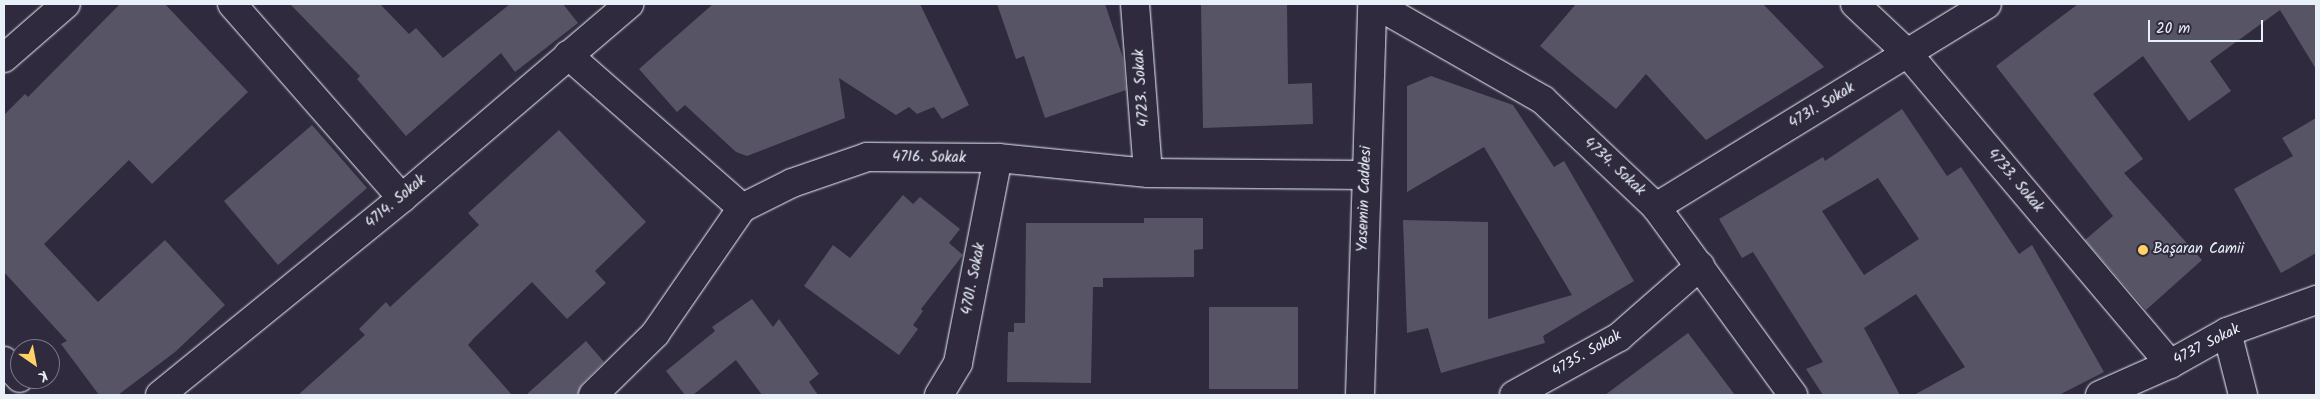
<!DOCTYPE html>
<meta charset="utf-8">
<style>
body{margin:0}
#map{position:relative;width:2320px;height:399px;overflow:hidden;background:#2f2a3d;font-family:Kalam,sans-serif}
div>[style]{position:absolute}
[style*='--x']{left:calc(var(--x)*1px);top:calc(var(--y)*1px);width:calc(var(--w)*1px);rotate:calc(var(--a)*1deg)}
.building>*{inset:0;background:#575565}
.roads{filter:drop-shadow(0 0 1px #e8f1f8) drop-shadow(0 0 1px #e8f1f8)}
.street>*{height:28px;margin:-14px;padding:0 14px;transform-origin:14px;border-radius:14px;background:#2f2a3d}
.dots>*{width:14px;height:14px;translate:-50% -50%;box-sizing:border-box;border:2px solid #2f2a3d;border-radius:50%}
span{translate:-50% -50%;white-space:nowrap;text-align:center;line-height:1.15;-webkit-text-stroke:4px #2f2a3d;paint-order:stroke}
.street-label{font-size:15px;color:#e8f1f8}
.poi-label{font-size:15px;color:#e8f1f8}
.left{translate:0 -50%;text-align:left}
.frame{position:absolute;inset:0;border:5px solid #e8f1f8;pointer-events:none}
.north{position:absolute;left:10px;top:339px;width:50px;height:50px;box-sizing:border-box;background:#2f2a3d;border:1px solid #797a88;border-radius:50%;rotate:147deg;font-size:14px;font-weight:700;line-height:20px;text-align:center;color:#e8f1f8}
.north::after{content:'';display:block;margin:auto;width:18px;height:22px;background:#ffd166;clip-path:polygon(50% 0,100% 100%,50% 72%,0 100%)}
.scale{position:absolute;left:2148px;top:20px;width:115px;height:22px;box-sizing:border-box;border:2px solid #e8f1f8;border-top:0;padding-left:6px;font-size:15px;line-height:18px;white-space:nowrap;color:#e8f1f8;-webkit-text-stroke:4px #2f2a3d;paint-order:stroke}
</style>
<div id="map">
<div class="building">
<i style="clip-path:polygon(120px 4px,165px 4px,248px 92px,152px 184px,129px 160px,44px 244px,98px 302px,165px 240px,225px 305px,175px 352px,118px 395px,99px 395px,61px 344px,67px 341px,4px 272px,4px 115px,25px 94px,28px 97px)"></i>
<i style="clip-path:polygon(290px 4px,380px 4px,409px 34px,416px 28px,443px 58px,510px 4px,563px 4px,578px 23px,515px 72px,501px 53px,406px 136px,357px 79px,360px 76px)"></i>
<i style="clip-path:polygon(713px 4px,920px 4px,969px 105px,942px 119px,934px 107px,917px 114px,909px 107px,896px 115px,839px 78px,845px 118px,747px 156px,736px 152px,685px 105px,677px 112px,639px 69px)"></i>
<i style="clip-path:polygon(997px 4px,1105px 4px,1123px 58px,1126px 90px,1045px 118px,1024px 56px,1016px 59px)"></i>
<i style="clip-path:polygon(1201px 4px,1287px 4px,1288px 84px,1312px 83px,1313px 124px,1203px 128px)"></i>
<i style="clip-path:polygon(1576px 4px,1763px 4px,1824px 67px,1706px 140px,1646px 74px,1616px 109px,1540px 46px)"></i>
<i style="clip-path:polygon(2078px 4px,2316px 4px,2316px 69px,2280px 10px,2210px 61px,2231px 91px,2189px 121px,2143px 56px,2093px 94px,2143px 159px,2124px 173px,2202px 260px,2146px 310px,2085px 240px,2113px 216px,1996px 66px)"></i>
<i style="clip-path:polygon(1431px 76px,1513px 105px,1554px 167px,1564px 161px,1634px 281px,1543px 336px,1545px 343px,1441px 373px,1428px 328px,1407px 333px,1403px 220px,1488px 222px,1488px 319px,1572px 295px,1484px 147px,1407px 192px,1407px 86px)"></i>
<i style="clip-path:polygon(evenodd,1902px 109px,1947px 176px,1961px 167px,2019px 254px,2032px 245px,2104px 372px,2059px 395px,1914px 395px,1965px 367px,1916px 294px,1864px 328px,1900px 395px,1823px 395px,1806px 369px,1823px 362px,1753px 252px,1742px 258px,1719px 219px,1823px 157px,1825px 161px,1902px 109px,1878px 178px,1919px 239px,1864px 275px,1822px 211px,1878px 178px)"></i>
<i style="clip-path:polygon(2316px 118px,2316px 253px,2281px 273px,2234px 189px,2293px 156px,2282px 138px)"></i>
<i style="clip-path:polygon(312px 125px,367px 188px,278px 265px,224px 201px)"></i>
<i style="clip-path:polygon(559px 130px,646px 222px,595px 271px,606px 283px,567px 319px,532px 282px,474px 338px,468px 345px,512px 395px,298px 395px,365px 335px,359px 329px,386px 302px,390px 307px,479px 225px,468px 213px)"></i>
<i style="clip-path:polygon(903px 195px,913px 204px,920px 197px,960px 229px,949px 243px,963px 255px,921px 309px,923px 311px,913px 325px,918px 329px,899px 355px,804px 286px,833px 245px,850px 258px)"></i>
<i style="clip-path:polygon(1144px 218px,1203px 218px,1203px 249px,1194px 250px,1194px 277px,1103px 278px,1103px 287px,1093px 287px,1091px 383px,1007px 382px,1008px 332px,1014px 332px,1014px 323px,1025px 323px,1026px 223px,1144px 223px)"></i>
<i style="clip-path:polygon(752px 299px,773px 327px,779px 319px,819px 374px,809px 382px,818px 395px,762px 395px,736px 360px,693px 395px,685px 395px,666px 371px,715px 331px,712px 327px)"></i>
<i style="clip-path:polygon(1209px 307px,1298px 307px,1298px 389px,1209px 389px)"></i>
<i style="clip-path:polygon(1688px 333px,1735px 395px,1605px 395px)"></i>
<i style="clip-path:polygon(586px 341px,604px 362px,582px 384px,578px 395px,526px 395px)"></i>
</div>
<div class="roads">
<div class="street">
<i style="--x:232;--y:4;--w:258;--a:48.8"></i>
<i style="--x:1135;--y:4;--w:169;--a:85.6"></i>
<i style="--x:1375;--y:4;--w:193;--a:29.7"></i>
<i style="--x:1543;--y:100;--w:156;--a:43.4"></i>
<i style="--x:1656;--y:207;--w:233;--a:53.9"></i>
<i style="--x:1855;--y:4;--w:73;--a:43.3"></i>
<i style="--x:1908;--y:54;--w:406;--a:49.8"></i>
<i style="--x:568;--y:55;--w:232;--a:41.3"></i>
<i style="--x:4;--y:58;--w:82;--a:-41.1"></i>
<i style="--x:1656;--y:207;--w:388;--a:-31.5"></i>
<i style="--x:2227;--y:332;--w:65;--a:75.7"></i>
<i style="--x:4;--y:361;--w:23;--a:47"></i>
<i style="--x:160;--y:395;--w:312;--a:-39.1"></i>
<i style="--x:402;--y:198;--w:299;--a:-40.5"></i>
<i style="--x:593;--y:395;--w:87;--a:-44.5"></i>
<i style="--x:655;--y:334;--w:153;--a:-55.4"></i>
<i style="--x:742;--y:208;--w:56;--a:-26.6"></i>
<i style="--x:792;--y:183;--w:79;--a:-19.1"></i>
<i style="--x:867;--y:157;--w:131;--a:0.4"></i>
<i style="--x:998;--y:158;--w:151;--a:5.7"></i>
<i style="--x:1148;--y:173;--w:218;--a:0.5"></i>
<i style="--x:939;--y:395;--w:37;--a:-59"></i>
<i style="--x:958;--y:363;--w:209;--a:-79"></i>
<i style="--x:1360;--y:395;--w:391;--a:-88.2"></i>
<i style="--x:1514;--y:395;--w:120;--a:-28.9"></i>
<i style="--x:1619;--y:337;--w:108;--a:-41.2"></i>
<i style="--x:2100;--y:395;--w:77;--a:-23.9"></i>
<i style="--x:2170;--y:364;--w:65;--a:-29.3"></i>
<i style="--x:2227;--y:332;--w:95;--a:-19.8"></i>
</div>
</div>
<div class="dots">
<i style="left:2143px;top:250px;background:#ffd166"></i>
</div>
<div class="street-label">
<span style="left:1142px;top:88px;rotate:-94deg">4723. Sokak</span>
<span style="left:1822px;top:106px;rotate:-31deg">4731. Sokak</span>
<span style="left:929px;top:158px;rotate:1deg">4716. Sokak</span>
<span style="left:1614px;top:167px;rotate:43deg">4734. Sokak</span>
<span style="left:2015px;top:181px;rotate:50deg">4733. Sokak</span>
<span style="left:1365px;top:199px;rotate:-88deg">Yasemin Caddesi</span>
<span style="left:396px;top:202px;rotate:-40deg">4714. Sokak</span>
<span style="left:974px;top:279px;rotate:-79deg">4701. Sokak</span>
<span style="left:2207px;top:345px;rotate:-27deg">4737 Sokak</span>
<span style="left:1587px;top:354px;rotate:-30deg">4735. Sokak</span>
</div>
<div class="poi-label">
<span class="left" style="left:2153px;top:250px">Başaran Camii</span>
</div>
<div class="frame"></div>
<div class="north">K</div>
<div class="scale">20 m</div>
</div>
